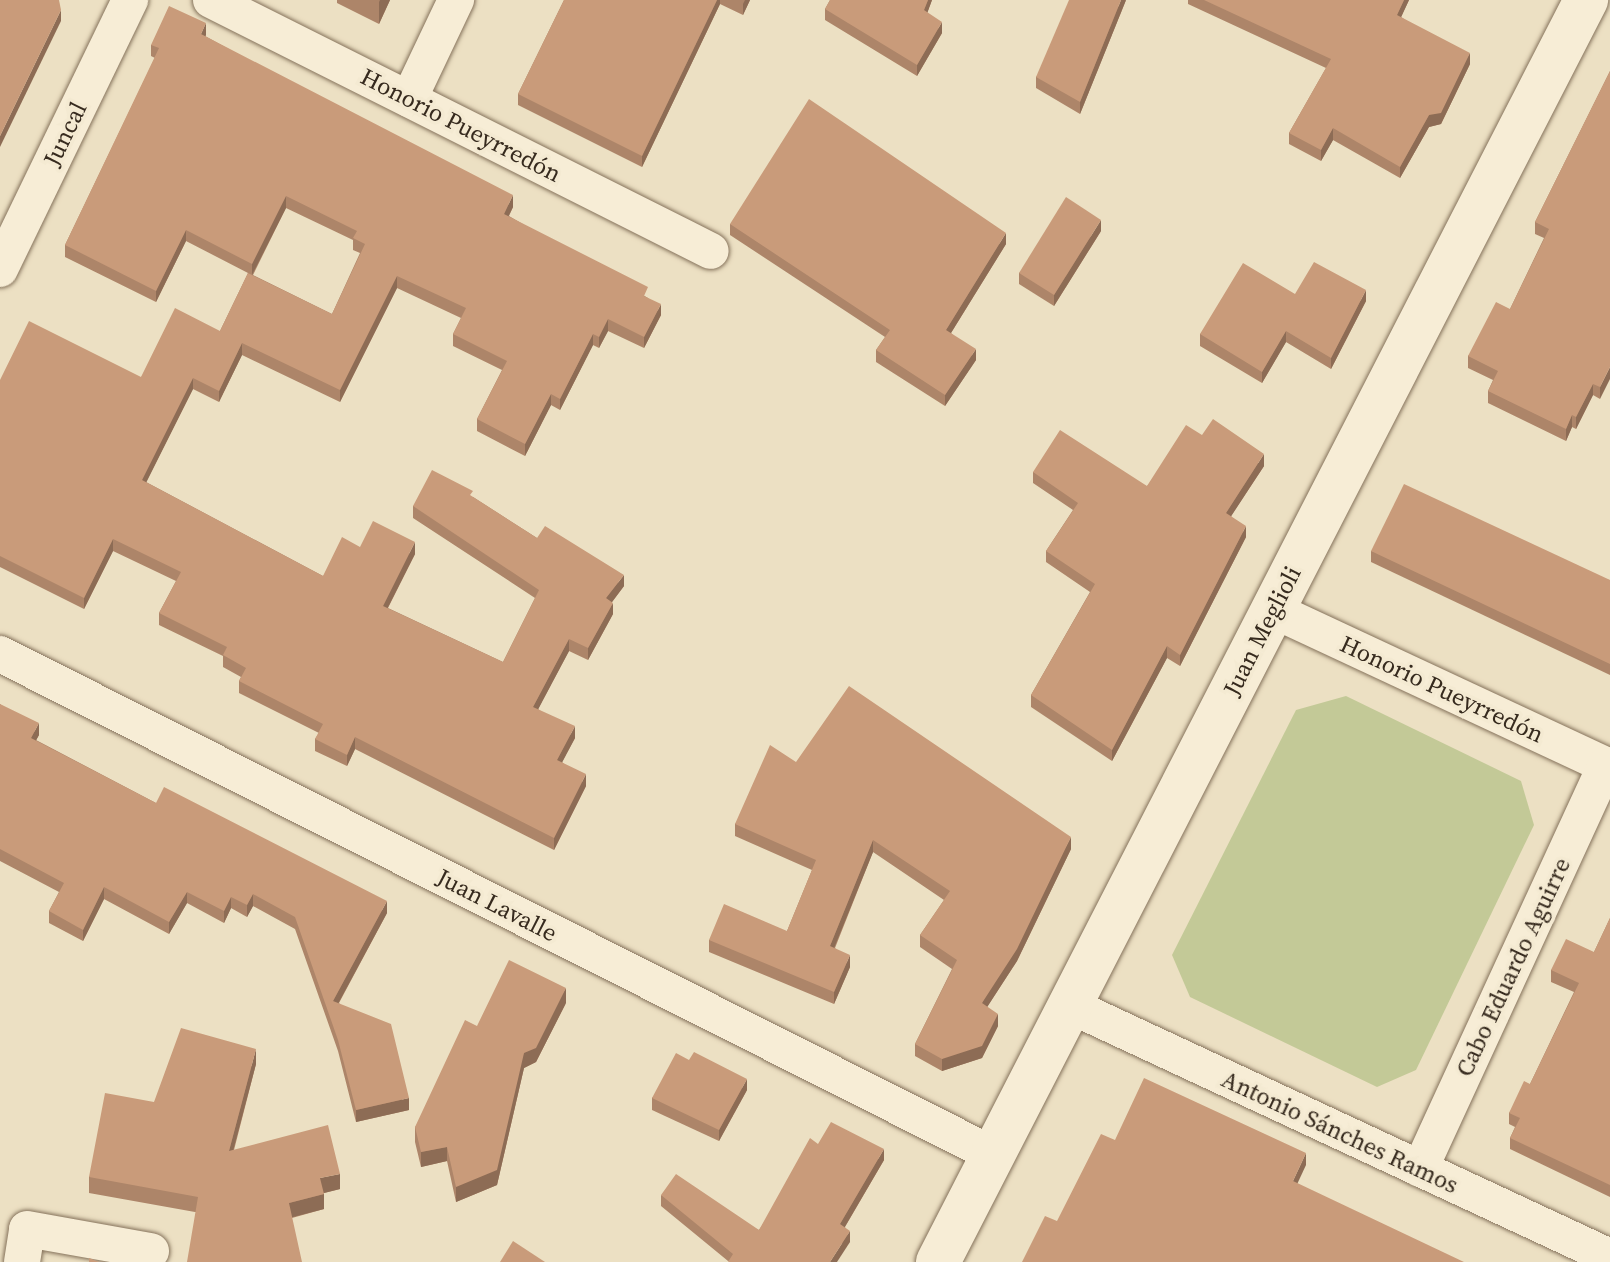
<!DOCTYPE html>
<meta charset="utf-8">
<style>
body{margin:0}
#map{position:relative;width:1610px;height:1262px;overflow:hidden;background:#ece0c3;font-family:"Source Serif 4",serif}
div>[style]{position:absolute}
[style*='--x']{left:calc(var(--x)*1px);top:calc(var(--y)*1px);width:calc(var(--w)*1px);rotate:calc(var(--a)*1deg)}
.green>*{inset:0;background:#c3c997}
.roads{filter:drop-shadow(0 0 2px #85725b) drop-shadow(0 0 2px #85725b)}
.minor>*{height:36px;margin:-18px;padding:0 18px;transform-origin:18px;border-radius:18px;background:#f7edd6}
.secondary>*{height:44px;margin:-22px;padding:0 22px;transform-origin:22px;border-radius:22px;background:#f7edd6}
.wall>*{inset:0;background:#ad8569}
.shaded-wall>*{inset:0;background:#8d6c55}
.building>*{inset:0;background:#c99b7a}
span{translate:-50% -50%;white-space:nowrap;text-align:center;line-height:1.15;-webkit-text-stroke:7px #f4ead2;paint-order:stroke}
.street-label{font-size:24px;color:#362a1e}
</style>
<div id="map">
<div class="green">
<i style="clip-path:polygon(1346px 696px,1521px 781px,1534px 825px,1416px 1070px,1377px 1087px,1190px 997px,1172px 955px,1296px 710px)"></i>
</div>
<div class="roads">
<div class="minor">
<i style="--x:211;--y:0;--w:559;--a:26.66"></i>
<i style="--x:409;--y:99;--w:110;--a:-64.6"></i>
<i style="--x:0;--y:269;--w:299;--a:-64.2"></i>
<i style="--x:1273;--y:610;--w:372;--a:25"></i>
<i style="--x:0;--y:654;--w:1113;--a:26.75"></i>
<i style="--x:1071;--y:1006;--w:595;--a:24.97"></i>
<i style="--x:1420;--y:1169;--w:445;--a:-65.3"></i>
<i style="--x:22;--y:1262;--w:33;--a:-81"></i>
<i style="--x:27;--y:1229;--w:126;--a:10.1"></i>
</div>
<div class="secondary">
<i style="--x:938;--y:1262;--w:1419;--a:-62.82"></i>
</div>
</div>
<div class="wall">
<i style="clip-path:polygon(337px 0,390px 0,379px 24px,337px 3px)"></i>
<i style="clip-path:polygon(564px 0,750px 0,743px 15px,720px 4px,642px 167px,518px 105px,518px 94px)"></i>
<i style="clip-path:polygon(830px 0,932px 0,927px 13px,942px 33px,917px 76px,825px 20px,825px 9px)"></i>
<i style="clip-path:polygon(1126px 0,1080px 114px,1036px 88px,1036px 77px)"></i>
<i style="clip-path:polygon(1188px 0,1409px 0,1401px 17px,1470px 64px,1441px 124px,1429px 127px,1400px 178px,1333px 140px,1321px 161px,1289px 144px,1289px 133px,1326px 68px,1188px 4px)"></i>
<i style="clip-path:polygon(evenodd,206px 35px,205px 36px,513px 207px,509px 216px,648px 298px,661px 315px,644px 348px,608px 331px,599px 348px,593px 345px,560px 410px,551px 405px,525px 456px,477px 431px,477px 419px,502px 370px,453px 346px,453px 334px,461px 318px,397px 288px,340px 402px,242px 355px,219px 402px,193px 389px,146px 482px,323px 576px,360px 547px,415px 554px,388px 608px,503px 662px,535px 598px,413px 518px,413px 506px,473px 497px,537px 538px,624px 586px,612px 602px,613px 614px,588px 660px,569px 651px,538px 709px,575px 738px,562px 762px,586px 786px,554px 850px,355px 749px,347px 766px,315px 751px,315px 739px,319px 733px,239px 693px,239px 681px,241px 677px,223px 667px,223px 656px,159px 625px,159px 613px,176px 581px,113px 551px,84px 609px,0 567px,0 380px,141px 377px,220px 331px,248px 273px,186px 241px,156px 302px,65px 257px,65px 245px,155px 58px,151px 56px,151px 45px,206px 35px,286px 208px,353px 240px,353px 250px,360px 253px,332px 314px,253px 275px,286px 208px)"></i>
<i style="clip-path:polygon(1610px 71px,1600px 399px,1593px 395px,1576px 429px,1572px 427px,1566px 441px,1488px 403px,1488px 391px,1493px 380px,1468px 368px,1468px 356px,1510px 309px,1544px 238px,1535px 234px,1535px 222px)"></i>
<i style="clip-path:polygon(730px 224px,1006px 244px,951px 333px,976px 360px,945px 406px,876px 362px,876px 350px,885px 337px,730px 235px)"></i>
<i style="clip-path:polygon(1101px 231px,1054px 306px,1019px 284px,1019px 273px)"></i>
<i style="clip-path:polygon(1295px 294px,1366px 301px,1331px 369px,1286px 342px,1262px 383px,1200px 346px,1200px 334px)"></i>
<i style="clip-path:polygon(1202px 435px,1264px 466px,1231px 516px,1246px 537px,1180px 666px,1167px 658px,1112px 761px,1031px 707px,1031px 695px,1090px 592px,1046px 562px,1046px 551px,1073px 510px,1033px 483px,1033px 472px,1147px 486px)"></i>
<i style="clip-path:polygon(1371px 551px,1610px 580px,1610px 675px,1371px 562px)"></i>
<i style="clip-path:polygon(0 704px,39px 735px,36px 740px,156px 803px,387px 913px,339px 1003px,409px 1110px,356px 1122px,338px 1051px,295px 929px,253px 906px,247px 917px,231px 908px,224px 923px,187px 903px,169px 934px,104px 899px,83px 941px,49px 923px,49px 911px,59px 892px,0 861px)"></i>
<i style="clip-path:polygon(796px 762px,1071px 849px,1017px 961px,987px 1007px,998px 1026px,982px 1058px,942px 1071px,915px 1056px,915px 1044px,952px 969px,920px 947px,920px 935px,944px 900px,873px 852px,835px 948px,850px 967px,834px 1004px,709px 952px,709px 940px,787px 931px,812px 870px,735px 836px,735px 824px)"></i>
<i style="clip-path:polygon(1610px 918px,1610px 1197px,1510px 1149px,1510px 1138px,1515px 1127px,1509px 1124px,1509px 1113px,1530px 1084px,1574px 992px,1551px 982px,1551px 970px,1594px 952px)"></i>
<i style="clip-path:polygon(566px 1003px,536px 1062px,524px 1068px,497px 1185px,456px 1202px,447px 1161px,421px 1167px,415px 1142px,415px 1127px)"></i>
<i style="clip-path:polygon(689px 1060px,747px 1090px,719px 1141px,652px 1110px,652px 1098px)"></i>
<i style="clip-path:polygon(256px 1064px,234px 1150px,340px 1189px,324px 1193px,324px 1209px,292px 1218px,195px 1212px,89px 1193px,89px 1177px,154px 1102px)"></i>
<i style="clip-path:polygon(818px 1144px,884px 1160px,845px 1227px,850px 1242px,728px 1261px,661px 1206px,661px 1195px,759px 1230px)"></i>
</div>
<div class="shaded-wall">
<i style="clip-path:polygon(380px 0,390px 0,379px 24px,379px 2px)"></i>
<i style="clip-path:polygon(717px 0,720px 0,720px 4px,642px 167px,642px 156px)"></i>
<i style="clip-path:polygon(745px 0,750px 0,743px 15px,743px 4px)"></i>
<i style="clip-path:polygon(928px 0,932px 0,924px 22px,924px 10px)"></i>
<i style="clip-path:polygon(1121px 0,1126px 0,1080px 114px,1080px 102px)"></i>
<i style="clip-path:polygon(1404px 0,1409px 0,1397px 26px,1397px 15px)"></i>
<i style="clip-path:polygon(61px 10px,61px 21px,0 147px,0 136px)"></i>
<i style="clip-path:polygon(942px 22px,942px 33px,917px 76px,917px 65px)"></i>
<i style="clip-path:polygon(206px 23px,206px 35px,201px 45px,201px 34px)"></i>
<i style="clip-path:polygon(1470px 53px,1470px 64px,1441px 124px,1429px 127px,1400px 178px,1400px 167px,1429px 115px)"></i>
<i style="clip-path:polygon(1333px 128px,1333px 140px,1321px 161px,1321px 150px)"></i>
<i style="clip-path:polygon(513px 195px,513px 207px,504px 225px,504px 214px)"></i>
<i style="clip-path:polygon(286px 196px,286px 208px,252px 275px,252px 264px)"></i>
<i style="clip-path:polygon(1101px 220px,1101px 231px,1054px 306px,1054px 295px)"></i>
<i style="clip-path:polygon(186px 230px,186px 241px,156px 302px,156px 291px)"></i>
<i style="clip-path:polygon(1006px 233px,1006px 244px,946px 341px,946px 330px)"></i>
<i style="clip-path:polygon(397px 276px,397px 288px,340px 402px,340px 390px)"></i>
<i style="clip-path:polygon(1366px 290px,1366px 301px,1331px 369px,1331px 358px)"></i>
<i style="clip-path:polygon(661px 304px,661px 315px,644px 348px,644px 337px)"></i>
<i style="clip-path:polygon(608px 319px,608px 331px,599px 348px,599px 337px)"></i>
<i style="clip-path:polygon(1286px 331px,1286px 342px,1262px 383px,1262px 372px)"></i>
<i style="clip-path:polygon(593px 334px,593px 345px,560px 410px,560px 399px)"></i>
<i style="clip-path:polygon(242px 343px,242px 355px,219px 402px,219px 391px)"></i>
<i style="clip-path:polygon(976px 349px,976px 360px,945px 406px,945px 395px)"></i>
<i style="clip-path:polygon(1610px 367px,1610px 379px,1600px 399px,1600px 387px)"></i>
<i style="clip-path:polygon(193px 378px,193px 389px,142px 491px,142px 480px)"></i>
<i style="clip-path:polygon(1593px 384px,1593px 395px,1576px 429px,1576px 417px)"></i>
<i style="clip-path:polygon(551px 394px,551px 405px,525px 456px,525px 444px)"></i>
<i style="clip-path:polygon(1572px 415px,1572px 427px,1566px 441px,1566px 429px)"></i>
<i style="clip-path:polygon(1264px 454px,1264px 466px,1226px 524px,1226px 513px)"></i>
<i style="clip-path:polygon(1246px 526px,1246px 537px,1180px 666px,1180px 655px)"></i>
<i style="clip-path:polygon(113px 539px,113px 551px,84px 609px,84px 598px)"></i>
<i style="clip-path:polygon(415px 542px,415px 554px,383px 617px,383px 606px)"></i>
<i style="clip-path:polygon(624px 575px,624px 586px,606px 610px,606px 598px)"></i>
<i style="clip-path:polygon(613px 603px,613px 614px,588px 660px,588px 648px)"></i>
<i style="clip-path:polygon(569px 639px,569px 651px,533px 719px,533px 707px)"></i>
<i style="clip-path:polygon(1167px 646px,1167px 658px,1112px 761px,1112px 750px)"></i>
<i style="clip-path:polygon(39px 723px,39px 735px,31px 750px,31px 738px)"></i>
<i style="clip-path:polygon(575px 726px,575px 738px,557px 772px,557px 760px)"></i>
<i style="clip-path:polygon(355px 737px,355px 749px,347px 766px,347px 755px)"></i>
<i style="clip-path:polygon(586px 774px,586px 786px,554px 850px,554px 838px)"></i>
<i style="clip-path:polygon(1071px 837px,1071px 849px,1017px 961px,982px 1015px,982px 1003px)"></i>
<i style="clip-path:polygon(873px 840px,873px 852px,830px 958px,830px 946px)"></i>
<i style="clip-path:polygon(104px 887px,104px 899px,83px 941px,83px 930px)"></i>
<i style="clip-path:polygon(187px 892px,187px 903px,169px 934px,169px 922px)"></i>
<i style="clip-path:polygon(253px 894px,253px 906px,247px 917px,247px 905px)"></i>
<i style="clip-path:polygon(231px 897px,231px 908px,224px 923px,224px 911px)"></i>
<i style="clip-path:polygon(387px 901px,387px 913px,333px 1013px,333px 1001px)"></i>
<i style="clip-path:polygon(850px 955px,850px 967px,834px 1004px,834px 992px)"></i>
<i style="clip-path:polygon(566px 988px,566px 1003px,536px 1062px,524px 1068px,497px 1185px,456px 1202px,456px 1187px,524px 1053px)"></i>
<i style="clip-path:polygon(998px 1014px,998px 1026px,982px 1058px,942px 1071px,942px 1059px)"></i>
<i style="clip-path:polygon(256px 1049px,256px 1064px,229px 1166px,229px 1151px)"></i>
<i style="clip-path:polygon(747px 1079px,747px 1090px,719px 1141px,719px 1130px)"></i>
<i style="clip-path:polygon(409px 1098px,409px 1110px,356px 1122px,356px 1110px)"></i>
<i style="clip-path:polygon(447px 1147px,447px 1161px,421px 1167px,421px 1152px)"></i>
<i style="clip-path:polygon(884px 1149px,884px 1160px,840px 1235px,840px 1224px)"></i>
<i style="clip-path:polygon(1306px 1153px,1306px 1165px,1293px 1193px,1293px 1181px)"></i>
<i style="clip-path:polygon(340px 1174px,340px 1189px,320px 1194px,320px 1178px)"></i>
<i style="clip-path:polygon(324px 1194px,324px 1209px,289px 1218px,289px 1203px)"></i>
<i style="clip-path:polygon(850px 1231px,850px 1242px,837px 1262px,830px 1262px)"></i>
</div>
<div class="building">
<i style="clip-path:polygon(0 0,59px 0,61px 10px,0 136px)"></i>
<i style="clip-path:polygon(564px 0,717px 0,642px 156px,518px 94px)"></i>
<i style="clip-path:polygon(830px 0,928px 0,924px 10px,942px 22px,917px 65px,825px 9px)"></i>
<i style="clip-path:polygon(1069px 0,1121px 0,1080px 102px,1036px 77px)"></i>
<i style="clip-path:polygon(1204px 0,1404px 0,1397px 15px,1470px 53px,1441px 113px,1429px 115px,1400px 167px,1333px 128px,1321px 150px,1289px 133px,1331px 59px)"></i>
<i style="clip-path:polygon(169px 6px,206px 23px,201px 34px,513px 195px,504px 214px,648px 287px,644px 296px,661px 304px,644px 337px,608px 319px,599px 337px,593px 334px,560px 399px,551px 394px,525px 444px,477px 419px,507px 361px,453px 334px,466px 308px,397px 276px,340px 390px,242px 343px,219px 391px,193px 378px,142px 480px,323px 576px,342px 537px,360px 547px,373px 521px,415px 542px,383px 606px,503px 662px,539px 590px,413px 506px,432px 470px,473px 491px,470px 495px,537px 538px,545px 526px,624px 575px,606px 598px,613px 603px,588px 648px,569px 639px,533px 707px,575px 726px,557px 760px,586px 774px,554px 838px,355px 737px,347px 755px,315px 739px,323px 724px,239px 681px,246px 668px,223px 655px,227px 647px,159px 613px,181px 572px,113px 539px,84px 598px,0 556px,0 380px,29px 321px,141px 377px,175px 308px,220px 331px,248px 273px,332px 314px,365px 244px,353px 238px,357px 231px,286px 196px,252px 264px,186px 230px,156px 291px,65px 245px,159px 48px,151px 45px)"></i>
<i style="clip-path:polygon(1610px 71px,1610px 367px,1600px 387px,1593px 384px,1576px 417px,1572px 415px,1566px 429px,1488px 391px,1498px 371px,1468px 356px,1496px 302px,1510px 309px,1549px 229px,1535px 222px)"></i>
<i style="clip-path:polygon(809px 99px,1006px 233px,946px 330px,976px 349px,945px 395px,876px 350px,890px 330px,730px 224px)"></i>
<i style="clip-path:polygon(1066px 197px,1101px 220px,1054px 295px,1019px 273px)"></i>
<i style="clip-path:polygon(1314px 262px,1366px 290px,1331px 358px,1286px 331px,1262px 372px,1200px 334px,1243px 263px,1295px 294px)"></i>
<i style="clip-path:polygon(1213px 419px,1264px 454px,1226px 513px,1246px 526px,1180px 655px,1167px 646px,1112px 750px,1031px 695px,1095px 584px,1046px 551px,1078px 503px,1033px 472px,1060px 430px,1147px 486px,1186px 425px,1202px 435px)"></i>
<i style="clip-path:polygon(1404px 484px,1610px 580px,1610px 664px,1371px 551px)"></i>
<i style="clip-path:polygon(849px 686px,1071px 837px,1017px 949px,982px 1003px,998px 1014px,982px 1046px,942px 1059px,915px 1044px,957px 960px,920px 935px,950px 891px,873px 840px,830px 946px,850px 955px,834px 992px,709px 940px,724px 904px,787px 931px,816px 860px,735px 824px,770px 745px,796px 762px)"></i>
<i style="clip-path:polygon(0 704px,39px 723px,31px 738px,156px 803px,164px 787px,387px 901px,333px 1001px,391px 1024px,409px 1098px,356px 1110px,338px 1040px,295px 917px,253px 894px,247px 905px,231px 897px,224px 911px,187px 892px,169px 922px,104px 887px,83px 930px,49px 911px,64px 883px,0 849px)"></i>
<i style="clip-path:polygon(1610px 918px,1610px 1185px,1510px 1138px,1520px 1118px,1509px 1113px,1524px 1081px,1530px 1084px,1579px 983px,1551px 970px,1566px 939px,1594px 952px)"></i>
<i style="clip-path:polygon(509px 960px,566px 988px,536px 1048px,524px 1053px,497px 1170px,456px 1187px,447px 1147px,421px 1152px,415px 1127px,465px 1020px,477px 1026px)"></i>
<i style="clip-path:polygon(181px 1028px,256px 1049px,229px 1151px,328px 1125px,340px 1174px,320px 1178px,324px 1194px,289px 1203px,302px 1262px,187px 1262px,198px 1197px,89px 1177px,105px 1093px,154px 1102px)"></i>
<i style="clip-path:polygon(694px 1052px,747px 1079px,719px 1130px,652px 1098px,676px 1053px,689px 1060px)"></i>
<i style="clip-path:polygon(1144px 1078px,1306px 1153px,1293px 1181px,1464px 1262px,1022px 1262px,1045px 1216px,1057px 1221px,1101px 1134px,1115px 1140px)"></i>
<i style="clip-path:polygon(831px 1122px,884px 1149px,840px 1224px,850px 1231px,830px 1262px,728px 1262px,733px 1254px,661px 1195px,676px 1174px,759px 1230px,810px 1138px,818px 1144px)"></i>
<i style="clip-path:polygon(513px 1241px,545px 1262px,500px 1262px)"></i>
<i style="clip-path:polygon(89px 1258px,99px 1262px,89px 1262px)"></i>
</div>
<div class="street-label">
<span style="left:461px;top:125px;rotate:27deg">Honorio Pueyrredón</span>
<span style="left:65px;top:134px;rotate:-64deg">Juncal</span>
<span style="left:1262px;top:631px;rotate:-63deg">Juan Meglioli</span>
<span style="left:1442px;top:689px;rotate:25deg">Honorio Pueyrredón</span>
<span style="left:497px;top:905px;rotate:27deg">Juan Lavalle</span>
<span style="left:1513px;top:967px;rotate:-65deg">Cabo Eduardo Aguirre</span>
<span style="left:1340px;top:1132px;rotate:25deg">Antonio Sánches Ramos</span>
</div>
</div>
